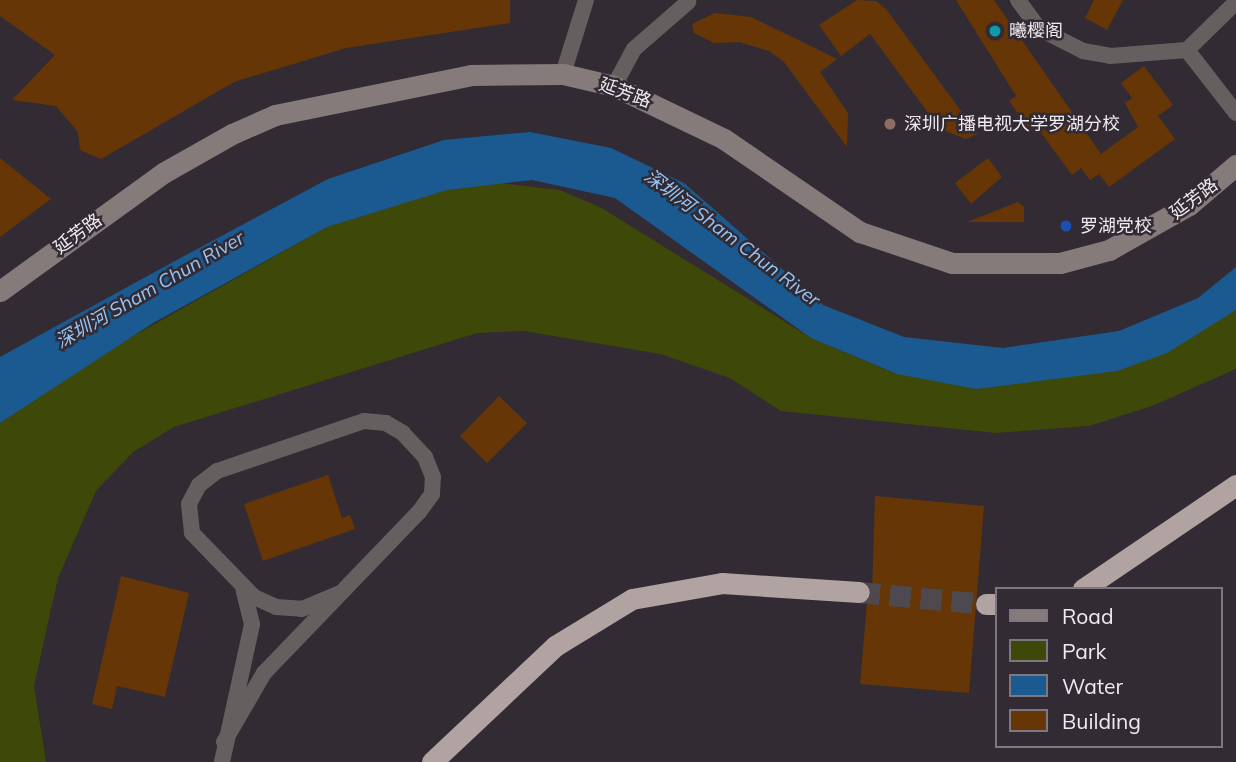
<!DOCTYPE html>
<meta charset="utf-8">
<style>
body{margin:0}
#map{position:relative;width:1236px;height:762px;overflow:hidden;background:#322b33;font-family:Mulish,"Noto Sans SC",sans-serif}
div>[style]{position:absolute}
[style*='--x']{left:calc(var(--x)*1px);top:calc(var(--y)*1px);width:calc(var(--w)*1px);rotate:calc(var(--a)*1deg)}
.green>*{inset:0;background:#3e4809}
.water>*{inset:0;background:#1a5a91}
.building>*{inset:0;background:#663606}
.highway-tunnel>*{height:21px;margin-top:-10.5px;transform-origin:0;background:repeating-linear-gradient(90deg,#4e484f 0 21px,transparent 0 31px)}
.street>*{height:16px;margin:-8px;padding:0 8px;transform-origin:8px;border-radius:8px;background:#65605f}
.secondary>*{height:21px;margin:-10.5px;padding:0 10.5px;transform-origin:10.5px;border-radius:10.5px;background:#847b7a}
.highway>*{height:21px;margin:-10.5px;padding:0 10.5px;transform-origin:10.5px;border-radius:10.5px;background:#b1a3a1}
.dots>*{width:19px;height:19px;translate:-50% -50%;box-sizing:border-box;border:4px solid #322b33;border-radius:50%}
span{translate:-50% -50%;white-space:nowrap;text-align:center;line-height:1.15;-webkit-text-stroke:5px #322b33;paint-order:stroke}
.poi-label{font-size:18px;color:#eeeaef}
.left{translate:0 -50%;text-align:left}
.street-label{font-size:18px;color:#eeeaef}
.water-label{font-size:19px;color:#95c4f4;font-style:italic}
.legend{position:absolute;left:995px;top:587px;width:228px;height:161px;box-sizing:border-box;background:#322b33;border:2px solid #7d777e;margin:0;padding:9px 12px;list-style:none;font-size:21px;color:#eeeaef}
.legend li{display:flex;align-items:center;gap:14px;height:35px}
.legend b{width:35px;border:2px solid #7d777e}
</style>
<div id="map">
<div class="green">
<i style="clip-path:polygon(500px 183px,559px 190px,600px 207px,811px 338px,894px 373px,1236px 309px,1236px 369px,1152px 406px,1089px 426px,996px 433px,781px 411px,730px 378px,660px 354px,524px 331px,477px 333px,174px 427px,133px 452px,96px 491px,58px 578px,34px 686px,46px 762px,0 762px,0 423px,112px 348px,327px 227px,447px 189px)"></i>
</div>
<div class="water">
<i style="clip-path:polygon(530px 132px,611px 148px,684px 183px,823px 305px,904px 337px,1003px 348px,1119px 331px,1198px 298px,1236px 267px,1236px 310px,1167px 353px,1117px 371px,976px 389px,897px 374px,811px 338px,615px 198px,532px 180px,447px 190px,327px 227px,153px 323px,0 423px,0 357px,171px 263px,328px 179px,444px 140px)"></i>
</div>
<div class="building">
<i style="clip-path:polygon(0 0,510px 0,510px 23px,346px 48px,234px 82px,101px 159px,80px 150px,78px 132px,56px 106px,12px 100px,55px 55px,0 16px)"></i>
<i style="clip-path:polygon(857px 0,876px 1px,886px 9px,978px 134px,966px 139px,940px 129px,870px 34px,841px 56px,819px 25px)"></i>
<i style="clip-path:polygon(956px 0,994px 0,1101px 154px,1138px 127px,1125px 103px,1132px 98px,1121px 83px,1144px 66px,1173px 105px,1158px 116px,1175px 139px,1109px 187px,1099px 174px,1090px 180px,1081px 168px,1072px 175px,1034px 123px,1028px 127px,1009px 101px,1016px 96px)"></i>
<i style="clip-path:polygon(1094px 0,1123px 0,1107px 30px,1085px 18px)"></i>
<i style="clip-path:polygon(715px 13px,751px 17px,837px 59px,820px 72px,848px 113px,847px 147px,784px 62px,769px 51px,739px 42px,714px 43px,694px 33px,692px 24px)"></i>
<i style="clip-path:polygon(0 158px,51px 199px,0 237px)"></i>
<i style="clip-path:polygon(988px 158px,1002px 177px,971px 204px,955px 183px)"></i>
<i style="clip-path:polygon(1018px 202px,1024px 207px,1024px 222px,967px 222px)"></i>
<i style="clip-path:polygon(499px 396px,527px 423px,487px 463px,460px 436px)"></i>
<i style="clip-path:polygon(328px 475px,342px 518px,350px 515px,355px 529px,263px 561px,244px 504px)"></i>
<i style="clip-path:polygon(875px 496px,984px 506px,969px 693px,860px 684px,867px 602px,872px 594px)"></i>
<i style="clip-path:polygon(121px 576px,189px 593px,165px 697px,117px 686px,112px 709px,92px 704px)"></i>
</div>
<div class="highway-tunnel">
<i style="--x:859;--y:592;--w:128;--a:5.4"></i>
</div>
<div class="street">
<i style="--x:1018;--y:0;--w:34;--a:54"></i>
<i style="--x:1038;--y:28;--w:51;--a:27.1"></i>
<i style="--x:1083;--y:51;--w:27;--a:10"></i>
<i style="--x:1110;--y:56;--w:77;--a:-4.5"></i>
<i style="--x:1187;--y:50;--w:69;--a:-44.4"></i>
<i style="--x:1187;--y:50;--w:80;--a:52.1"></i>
<i style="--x:563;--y:74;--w:77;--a:-72.7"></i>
<i style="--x:614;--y:86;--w:42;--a:-61.6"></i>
<i style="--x:634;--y:49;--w:72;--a:-41"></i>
<i style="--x:224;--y:742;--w:80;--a:-59.9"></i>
<i style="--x:264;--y:673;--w:223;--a:-46.1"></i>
<i style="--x:419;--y:512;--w:22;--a:-54"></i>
<i style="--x:432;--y:494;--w:17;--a:-87"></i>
<i style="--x:433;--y:477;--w:22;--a:-112"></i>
<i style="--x:425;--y:457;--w:33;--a:-133"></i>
<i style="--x:403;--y:433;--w:20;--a:-150"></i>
<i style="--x:386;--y:423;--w:22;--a:-175"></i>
<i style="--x:364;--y:421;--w:155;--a:161.2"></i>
<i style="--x:217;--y:471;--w:23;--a:142"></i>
<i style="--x:199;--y:485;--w:21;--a:118"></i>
<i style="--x:189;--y:504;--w:29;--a:84"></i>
<i style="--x:192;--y:533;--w:89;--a:45.9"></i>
<i style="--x:254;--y:597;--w:24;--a:24"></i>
<i style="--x:276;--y:607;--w:26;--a:4"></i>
<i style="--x:302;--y:609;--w:41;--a:-22.8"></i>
<i style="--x:222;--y:762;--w:141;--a:-77.7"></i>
<i style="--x:252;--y:624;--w:34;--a:-104"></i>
</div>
<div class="secondary">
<i style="--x:0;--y:291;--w:201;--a:-35.9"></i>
<i style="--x:163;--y:173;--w:79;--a:-29.5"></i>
<i style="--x:232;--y:134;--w:47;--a:-23.8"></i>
<i style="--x:275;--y:115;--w:200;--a:-11.5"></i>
<i style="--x:471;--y:75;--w:92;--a:-0.6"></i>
<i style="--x:563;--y:74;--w:52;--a:13.2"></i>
<i style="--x:614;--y:86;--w:122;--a:25.7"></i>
<i style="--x:724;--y:139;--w:165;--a:34.4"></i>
<i style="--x:860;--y:232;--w:97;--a:18.6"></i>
<i style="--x:952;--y:263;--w:108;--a:0"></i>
<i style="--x:1060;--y:263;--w:51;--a:-14.9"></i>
<i style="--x:1109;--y:250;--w:92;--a:-29.4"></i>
<i style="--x:1189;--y:205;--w:62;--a:-40.4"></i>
</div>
<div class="highway">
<i style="--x:1083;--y:589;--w:185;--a:-34.2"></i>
<i style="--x:986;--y:604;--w:10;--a:0"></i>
<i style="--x:432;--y:762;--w:169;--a:-43.3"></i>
<i style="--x:555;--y:646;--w:90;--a:-31.4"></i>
<i style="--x:632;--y:599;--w:91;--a:-10.1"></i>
<i style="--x:722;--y:583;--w:137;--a:3.8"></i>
</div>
<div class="dots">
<i style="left:995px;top:31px;background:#0f9aa8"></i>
<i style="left:890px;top:124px;background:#8d6e63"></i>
<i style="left:1066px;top:226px;background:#1a4fb4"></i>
</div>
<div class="poi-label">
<span class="left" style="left:1009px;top:31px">曦樱阁</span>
<span class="left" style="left:904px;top:124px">深圳广播电视大学罗湖分校</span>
<span class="left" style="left:1080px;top:226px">罗湖党校</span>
</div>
<div class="street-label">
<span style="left:625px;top:93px;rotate:20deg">延芳路</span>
<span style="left:1194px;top:199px;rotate:-37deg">延芳路</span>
<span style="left:78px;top:234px;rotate:-36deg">延芳路</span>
</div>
<div class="water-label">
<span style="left:732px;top:238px;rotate:37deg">深圳河 Sham Chun River</span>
<span style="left:150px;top:290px;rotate:-30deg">深圳河 Sham Chun River</span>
</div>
<ul class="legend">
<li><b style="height:9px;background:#847b7a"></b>Road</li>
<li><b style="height:19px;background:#3e4809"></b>Park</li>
<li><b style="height:19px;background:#1a5a91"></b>Water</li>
<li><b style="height:19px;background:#663606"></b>Building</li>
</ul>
</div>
